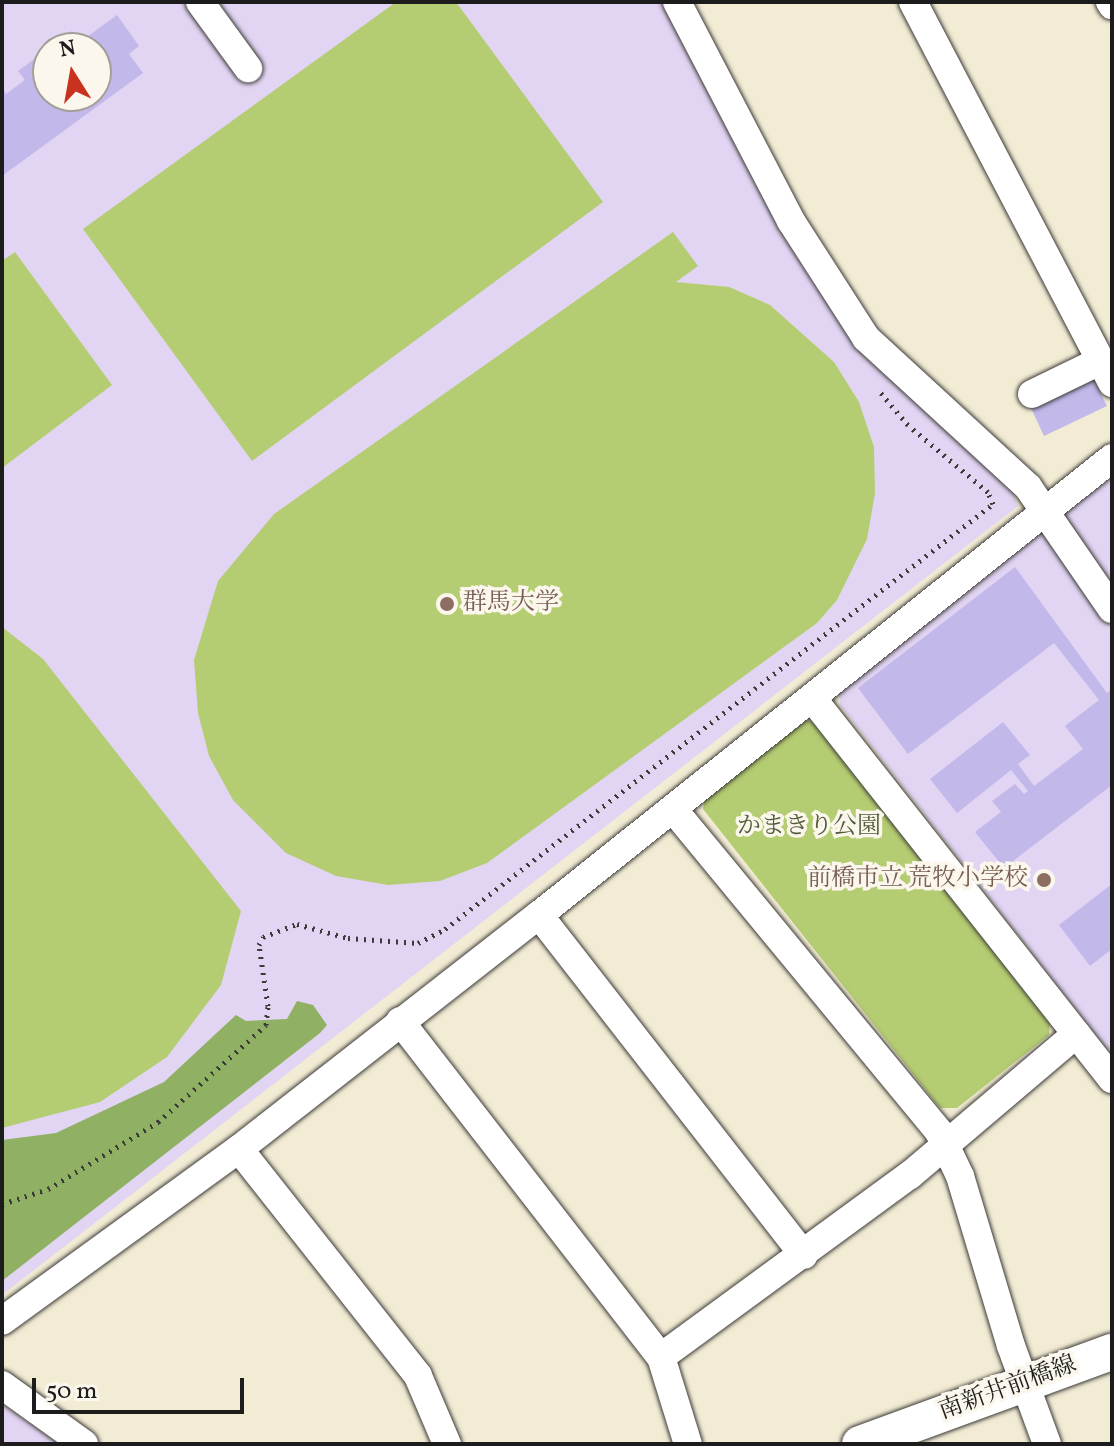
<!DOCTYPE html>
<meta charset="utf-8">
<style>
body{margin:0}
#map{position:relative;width:1114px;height:1446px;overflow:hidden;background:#f3ecd5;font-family:Vollkorn,"Noto Serif JP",serif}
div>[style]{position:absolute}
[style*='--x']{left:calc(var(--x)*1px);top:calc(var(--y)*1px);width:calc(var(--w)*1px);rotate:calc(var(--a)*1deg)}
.built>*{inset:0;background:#e2d4f3}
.green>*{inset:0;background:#b5cd72}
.forest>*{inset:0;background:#90b064}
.building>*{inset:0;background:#c2b8ea}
.path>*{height:5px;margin-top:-2.5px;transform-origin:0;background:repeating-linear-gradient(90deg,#3c3b38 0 2px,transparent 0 8px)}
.roads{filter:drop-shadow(0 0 2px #3c3b38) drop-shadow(0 0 2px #3c3b38)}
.minor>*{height:28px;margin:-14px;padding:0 14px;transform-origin:14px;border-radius:14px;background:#fff}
.major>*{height:36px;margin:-18px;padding:0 18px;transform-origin:18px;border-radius:18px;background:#fff}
.dots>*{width:22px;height:22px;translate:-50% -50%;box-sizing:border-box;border:4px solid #fbf7ec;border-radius:50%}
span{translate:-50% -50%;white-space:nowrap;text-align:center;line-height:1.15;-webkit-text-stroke:7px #fbf7ec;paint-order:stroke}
.education-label{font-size:24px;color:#785e54}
.left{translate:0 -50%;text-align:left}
.right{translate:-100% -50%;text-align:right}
.park-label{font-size:24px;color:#525a3a}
.street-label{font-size:24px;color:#1c1c1c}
.frame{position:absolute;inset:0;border:4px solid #1c1c1c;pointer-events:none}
.north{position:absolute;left:32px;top:32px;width:80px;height:80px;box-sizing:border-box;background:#fbf7ec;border:2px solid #a29f99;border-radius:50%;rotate:349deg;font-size:22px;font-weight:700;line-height:32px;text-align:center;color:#1c1c1c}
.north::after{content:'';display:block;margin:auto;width:28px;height:36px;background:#c8321e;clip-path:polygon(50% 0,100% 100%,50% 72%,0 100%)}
.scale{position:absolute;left:32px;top:1378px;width:212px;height:36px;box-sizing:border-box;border:4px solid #1c1c1c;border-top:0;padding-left:10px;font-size:24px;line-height:28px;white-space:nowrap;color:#1c1c1c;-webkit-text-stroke:6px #fbf7ec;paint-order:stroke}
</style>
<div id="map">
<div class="built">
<i style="clip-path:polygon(evenodd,2px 2px,662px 2px,790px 240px,1012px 489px,1018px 506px,2px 1295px,2px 2px,48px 48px,96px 48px,96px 96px,48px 96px,48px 48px)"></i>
<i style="clip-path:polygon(1112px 476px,1112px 1056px,840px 705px,839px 689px)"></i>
<i style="clip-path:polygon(2px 1405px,60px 1444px,2px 1444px)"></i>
</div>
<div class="green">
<i style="clip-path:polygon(396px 2px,456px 2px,603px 202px,252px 461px,83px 229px)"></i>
<i style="clip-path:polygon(673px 232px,698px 266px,676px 282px,729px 287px,770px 305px,834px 362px,859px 402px,874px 447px,875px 493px,867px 539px,837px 600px,817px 623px,487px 863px,440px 881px,388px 885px,336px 876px,286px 853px,233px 800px,209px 756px,198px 713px,194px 660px,218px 581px,274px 514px)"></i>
<i style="clip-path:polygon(15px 252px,112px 385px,2px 468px,2px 261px)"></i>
<i style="clip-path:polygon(2px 627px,43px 659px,241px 911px,221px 985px,167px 1057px,100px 1102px,2px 1128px)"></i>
<i style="clip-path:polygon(805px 720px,817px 723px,1050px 1021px,1049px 1035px,957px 1108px,940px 1108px,703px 809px,706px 792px)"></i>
</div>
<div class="forest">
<i style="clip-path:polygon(297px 1001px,313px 1005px,327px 1025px,320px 1033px,2px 1281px,2px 1140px,56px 1133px,164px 1082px,236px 1015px,246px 1021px,287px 1019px)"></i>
</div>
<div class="building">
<i style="clip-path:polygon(117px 15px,139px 46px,129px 54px,143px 73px,2px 176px,2px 88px,6px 94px,25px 80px,18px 71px,48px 49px,48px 96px,96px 96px,96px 48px,49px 48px,72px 31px,80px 42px)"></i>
<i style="clip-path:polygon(1092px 376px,1107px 406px,1044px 436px,1030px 406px)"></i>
<i style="clip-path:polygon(1015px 567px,1107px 693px,1112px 689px,1112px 785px,1004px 868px,975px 832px,1001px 812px,992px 801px,1015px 784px,1024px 794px,1028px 791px,1011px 770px,957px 813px,930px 779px,1003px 722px,1030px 755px,1018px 764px,1034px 786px,1083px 749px,1065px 726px,1099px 700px,1054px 643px,908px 754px,858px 688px)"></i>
<i style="clip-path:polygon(1112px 884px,1112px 949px,1090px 966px,1059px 925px)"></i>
</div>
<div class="path">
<i style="--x:2;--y:1204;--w:48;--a:-18.1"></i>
<i style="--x:48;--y:1189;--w:129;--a:-31.3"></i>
<i style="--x:158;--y:1122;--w:145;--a:-41.9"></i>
<i style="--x:266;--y:1025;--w:19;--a:-84"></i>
<i style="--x:268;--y:1006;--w:62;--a:-98.4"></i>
<i style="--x:259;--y:945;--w:9;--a:-63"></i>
<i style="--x:263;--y:937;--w:36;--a:-21"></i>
<i style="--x:297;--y:924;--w:53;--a:15.4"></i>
<i style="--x:348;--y:938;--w:70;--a:4.1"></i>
<i style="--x:418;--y:943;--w:30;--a:-27"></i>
<i style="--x:445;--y:929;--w:693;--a:-37.8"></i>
<i style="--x:993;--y:504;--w:13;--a:-113"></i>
<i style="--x:988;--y:492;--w:104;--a:-140.1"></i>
<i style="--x:908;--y:425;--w:43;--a:-130.3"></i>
</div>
<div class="roads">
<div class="minor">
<i style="--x:200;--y:2;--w:82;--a:54"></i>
<i style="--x:677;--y:2;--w:247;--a:62.5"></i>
<i style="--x:791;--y:221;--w:139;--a:57.3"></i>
<i style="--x:866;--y:338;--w:220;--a:42.6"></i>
<i style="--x:1028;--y:487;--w:148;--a:55.5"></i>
<i style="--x:913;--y:2;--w:430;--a:62.4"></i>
<i style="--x:1110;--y:2;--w:4;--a:56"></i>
<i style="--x:1032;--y:394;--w:73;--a:-25.9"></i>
<i style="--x:812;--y:698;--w:485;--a:51.8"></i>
<i style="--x:673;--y:809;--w:418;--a:50.5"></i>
<i style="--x:939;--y:1132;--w:49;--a:64.5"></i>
<i style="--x:960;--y:1176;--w:177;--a:73.3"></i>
<i style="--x:1011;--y:1346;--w:104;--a:69.8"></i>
<i style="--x:539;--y:915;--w:431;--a:52.1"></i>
<i style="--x:400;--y:1021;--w:425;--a:52.2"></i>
<i style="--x:661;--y:1357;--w:91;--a:72.8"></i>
<i style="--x:239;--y:1149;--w:289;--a:51.7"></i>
<i style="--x:418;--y:1376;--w:74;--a:66.9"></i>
<i style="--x:2;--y:1321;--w:293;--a:-36"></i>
<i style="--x:239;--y:1149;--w:380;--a:-38"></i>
<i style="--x:539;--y:915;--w:733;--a:-38.57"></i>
<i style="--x:661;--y:1357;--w:308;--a:-36.2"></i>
<i style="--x:910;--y:1175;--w:218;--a:-40.3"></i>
<i style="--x:2;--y:1385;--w:101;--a:35.7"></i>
</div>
<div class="major">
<i style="--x:860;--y:1444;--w:268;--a:-20.1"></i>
</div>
</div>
<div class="dots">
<i style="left:447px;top:604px;background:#8d6e63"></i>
<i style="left:1044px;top:880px;background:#8d6e63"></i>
</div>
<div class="education-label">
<span class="left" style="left:463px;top:604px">群馬大学</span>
<span class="right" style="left:1028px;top:880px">前橋市立 荒牧小学校</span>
</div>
<div class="park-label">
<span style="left:809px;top:828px">かまきり公園</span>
</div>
<div class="street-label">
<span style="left:1008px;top:1389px;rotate:-20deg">南新井前橋線</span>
</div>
<div class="frame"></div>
<div class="north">N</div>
<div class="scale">50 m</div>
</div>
